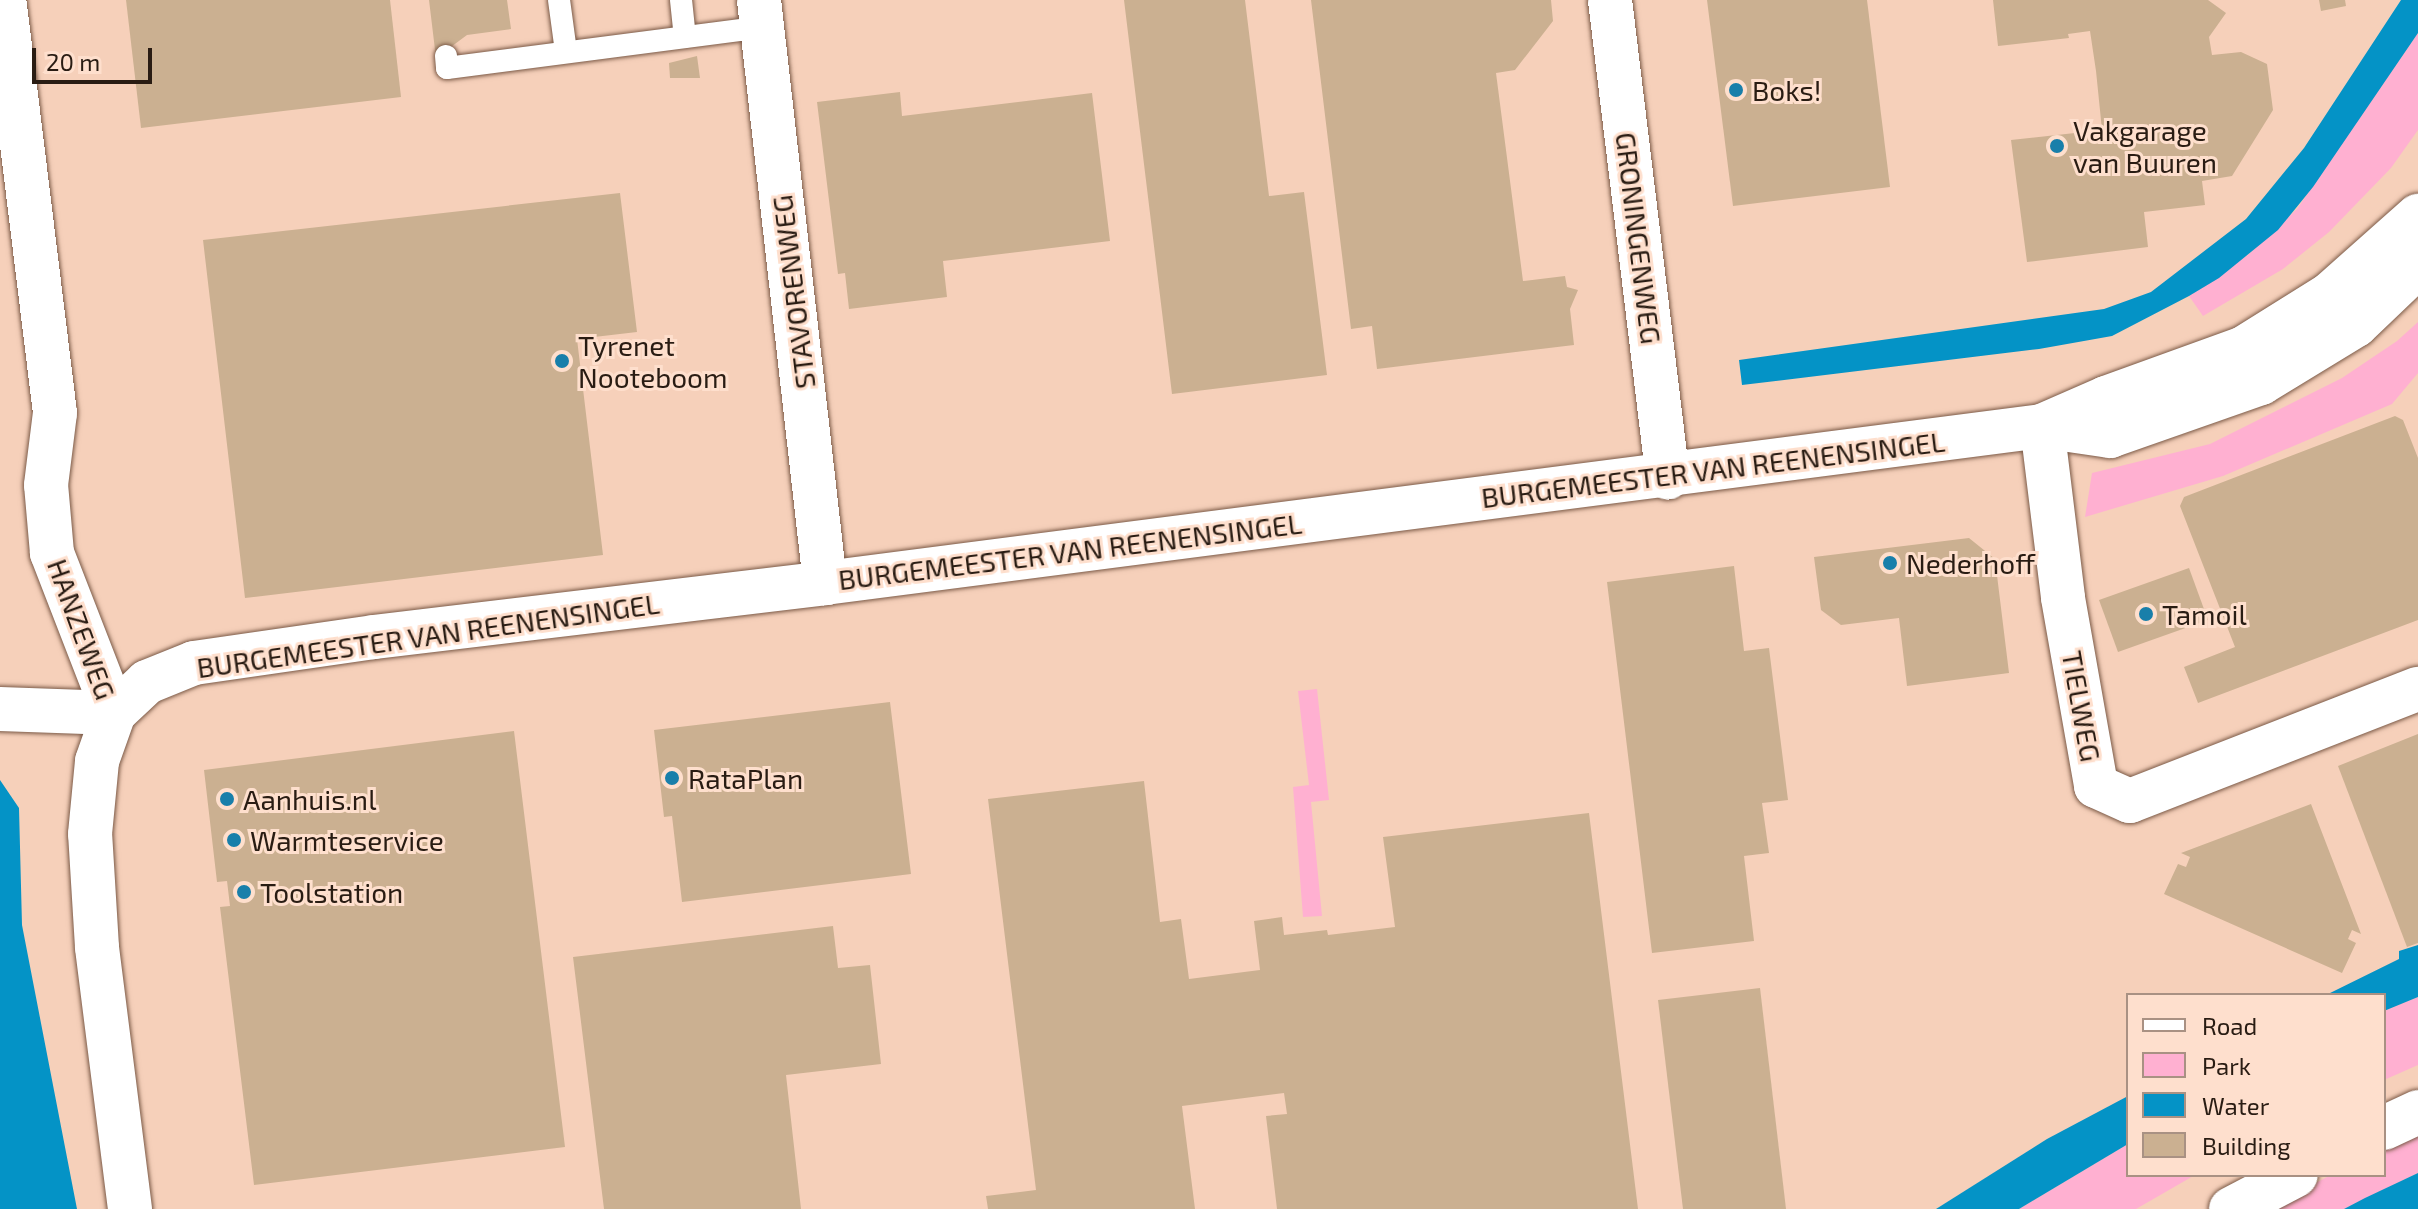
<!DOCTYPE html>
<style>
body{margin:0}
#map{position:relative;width:2418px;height:1209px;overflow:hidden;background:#f6d0ba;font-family:"Exo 2",sans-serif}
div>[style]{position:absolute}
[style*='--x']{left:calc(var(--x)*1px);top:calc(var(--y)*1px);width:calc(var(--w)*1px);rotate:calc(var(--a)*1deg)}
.green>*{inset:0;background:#ffb0d1}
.water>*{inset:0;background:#0493c6}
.building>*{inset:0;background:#cbb091}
.roads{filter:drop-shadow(0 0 2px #7b5a47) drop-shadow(0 0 2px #7b5a47)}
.service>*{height:22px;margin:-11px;padding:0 11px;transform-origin:11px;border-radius:11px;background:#fff}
.minor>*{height:44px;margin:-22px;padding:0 22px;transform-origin:22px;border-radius:22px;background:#fff}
.tertiary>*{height:44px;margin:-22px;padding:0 22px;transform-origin:22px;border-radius:22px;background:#fff}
.secondary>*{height:44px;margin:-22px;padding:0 22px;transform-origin:22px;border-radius:22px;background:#fff}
.dots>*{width:22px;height:22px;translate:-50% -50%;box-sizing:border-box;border:4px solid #fedfcd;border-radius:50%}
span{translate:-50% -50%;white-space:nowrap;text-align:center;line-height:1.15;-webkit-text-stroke:6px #fedfcd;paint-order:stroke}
.poi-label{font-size:28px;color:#291c13}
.left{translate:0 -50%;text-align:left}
.street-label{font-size:28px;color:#291c13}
.legend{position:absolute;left:2126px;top:993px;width:260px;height:184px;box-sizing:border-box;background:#fedfcd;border:2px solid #a99183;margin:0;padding:10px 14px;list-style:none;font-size:24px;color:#291c13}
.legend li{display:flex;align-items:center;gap:16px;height:40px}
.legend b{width:40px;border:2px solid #a99183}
.scale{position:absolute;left:32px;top:48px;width:120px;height:36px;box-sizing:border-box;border:4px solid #291c13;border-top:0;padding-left:10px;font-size:24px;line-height:28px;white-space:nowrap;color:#291c13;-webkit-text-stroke:6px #fedfcd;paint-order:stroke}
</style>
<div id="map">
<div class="green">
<i style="clip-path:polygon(2418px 33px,2418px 130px,2391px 168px,2329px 232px,2283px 269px,2203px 316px,2189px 296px,2249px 254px,2297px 209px)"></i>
<i style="clip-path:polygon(2418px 322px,2418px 373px,2392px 404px,2223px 476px,2085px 517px,2092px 473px,2210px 444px,2342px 378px,2397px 341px)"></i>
<i style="clip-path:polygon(1317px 689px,1329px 800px,1311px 802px,1322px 916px,1303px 917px,1293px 787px,1309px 785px,1298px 691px)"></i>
<i style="clip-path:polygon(2418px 997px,2418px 1065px,2384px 1080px,2384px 1011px)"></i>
<i style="clip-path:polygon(2418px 1135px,2418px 1173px,2344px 1209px,2265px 1209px,2331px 1175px,2384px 1175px,2384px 1150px)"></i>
<i style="clip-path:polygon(2128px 1144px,2128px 1175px,2195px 1175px,2136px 1209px,2019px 1209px)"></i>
</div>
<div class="water">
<i style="clip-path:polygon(2401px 0,2418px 0,2418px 33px,2313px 187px,2278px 230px,2219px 278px,2189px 296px,2112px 336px,2039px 349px,1742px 385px,1739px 360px,2104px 309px,2151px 292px,2246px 219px,2304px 148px)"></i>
<i style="clip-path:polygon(0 780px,19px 808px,22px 925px,77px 1209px,0 1209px)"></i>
<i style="clip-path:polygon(2418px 945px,2418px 997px,2384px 1011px,2384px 995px,2326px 995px,2399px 959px,2399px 951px)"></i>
<i style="clip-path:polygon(2128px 1096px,2128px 1144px,2019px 1209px,1936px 1209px,2047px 1139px)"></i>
<i style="clip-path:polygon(2418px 1173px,2418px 1209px,2344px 1209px,2365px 1198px)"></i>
</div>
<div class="building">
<i style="clip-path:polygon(126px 0,390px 0,401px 97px,141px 128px)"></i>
<i style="clip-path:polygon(429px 0,507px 0,511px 29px,467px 35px,436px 58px)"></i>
<i style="clip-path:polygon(1124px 0,1245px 0,1269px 196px,1304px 192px,1327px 375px,1172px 394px)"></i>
<i style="clip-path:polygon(1311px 0,1551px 0,1553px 21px,1515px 70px,1496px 73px,1523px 281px,1565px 276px,1567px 287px,1578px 290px,1570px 309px,1574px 345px,1377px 369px,1372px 326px,1351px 329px)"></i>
<i style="clip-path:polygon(1707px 0,1867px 0,1890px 187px,1733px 206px)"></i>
<i style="clip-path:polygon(1993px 0,2208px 0,2226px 13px,2209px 37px,2212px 55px,2241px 52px,2267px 64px,2273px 110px,2232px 176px,2202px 181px,2205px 205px,2144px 212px,2148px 247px,2027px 262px,2011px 140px,2102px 130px,2096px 71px,2090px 31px,2068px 34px,2069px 38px,1998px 46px)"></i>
<i style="clip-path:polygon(2319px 0,2345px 0,2346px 6px,2321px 11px)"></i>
<i style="clip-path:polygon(697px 56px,700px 78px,670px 78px,669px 63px)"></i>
<i style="clip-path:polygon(900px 92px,902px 116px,1092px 93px,1110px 241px,943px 261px,947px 297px,849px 309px,845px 273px,838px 274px,817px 102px)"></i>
<i style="clip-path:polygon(620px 193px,637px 332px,577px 339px,603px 555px,245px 598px,203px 240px)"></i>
<i style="clip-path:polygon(2395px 416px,2403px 420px,2418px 458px,2418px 620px,2198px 703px,2184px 667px,2235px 647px,2180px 506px,2184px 497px)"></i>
<i style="clip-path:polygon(1969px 538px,1995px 559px,2009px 673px,1907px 686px,1899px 618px,1841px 625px,1821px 610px,1814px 557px)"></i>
<i style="clip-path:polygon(1734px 566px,1744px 651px,1769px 648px,1788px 800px,1762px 803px,1769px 853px,1744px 856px,1754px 941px,1652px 953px,1607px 582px)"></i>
<i style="clip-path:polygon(2189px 568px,2208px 620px,2118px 652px,2099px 600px)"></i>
<i style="clip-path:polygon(890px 702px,911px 874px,682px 902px,672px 816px,664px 817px,654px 730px)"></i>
<i style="clip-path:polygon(514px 731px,565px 1147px,254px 1185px,220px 907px,230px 906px,227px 881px,217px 882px,204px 770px)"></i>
<i style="clip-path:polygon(2418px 734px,2418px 943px,2407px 947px,2338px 766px)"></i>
<i style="clip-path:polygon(1144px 781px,1160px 922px,1181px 919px,1189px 979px,1260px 970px,1254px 921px,1282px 917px,1284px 935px,1327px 930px,1328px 935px,1395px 927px,1383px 837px,1589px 813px,1638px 1209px,1277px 1209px,1266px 1116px,1287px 1114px,1284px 1093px,1182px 1106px,1195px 1209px,988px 1209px,986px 1196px,1036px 1190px,988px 799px)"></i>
<i style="clip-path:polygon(2311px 804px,2361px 934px,2352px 930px,2348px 939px,2356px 943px,2342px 973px,2164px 894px,2178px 864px,2186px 867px,2190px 857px,2181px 853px)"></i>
<i style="clip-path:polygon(833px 926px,838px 968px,870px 965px,881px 1064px,786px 1075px,801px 1209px,604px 1209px,573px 957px)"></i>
<i style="clip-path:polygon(1760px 988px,1786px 1209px,1683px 1209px,1658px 1000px)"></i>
</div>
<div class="roads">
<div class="service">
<i style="--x:559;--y:0;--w:52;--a:82.3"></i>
<i style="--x:681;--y:0;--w:37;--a:84"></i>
<i style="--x:446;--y:56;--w:12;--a:85"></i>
<i style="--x:447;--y:68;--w:318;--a:-7.4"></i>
</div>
<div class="minor">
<i style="--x:759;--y:0;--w:587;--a:83.54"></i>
<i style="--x:1610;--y:0;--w:481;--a:83.1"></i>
<i style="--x:2042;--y:426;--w:173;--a:83"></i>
<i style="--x:2063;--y:598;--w:191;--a:80"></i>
<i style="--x:2096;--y:786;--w:37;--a:24"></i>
<i style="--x:2130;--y:801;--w:309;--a:-21.3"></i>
<i style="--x:0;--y:709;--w:114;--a:2"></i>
<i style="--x:114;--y:713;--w:172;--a:-111.2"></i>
<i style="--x:52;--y:553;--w:68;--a:-95"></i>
<i style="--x:46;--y:485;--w:73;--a:-82.9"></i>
<i style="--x:55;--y:413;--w:416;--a:-97"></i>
</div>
<div class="tertiary">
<i style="--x:2042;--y:426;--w:70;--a:-23.6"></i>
<i style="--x:2106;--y:398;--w:147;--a:-19.9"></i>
<i style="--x:2244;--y:348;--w:102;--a:-32.1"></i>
<i style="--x:2330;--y:294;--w:118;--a:-41.6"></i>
<i style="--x:130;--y:1209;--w:264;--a:-97.2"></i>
<i style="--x:97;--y:947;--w:113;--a:-93.5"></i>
<i style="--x:90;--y:834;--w:73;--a:-84.5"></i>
<i style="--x:97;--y:761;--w:51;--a:-70.5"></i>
<i style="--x:114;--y:713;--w:45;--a:-43.2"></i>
<i style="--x:147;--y:682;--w:51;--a:-22"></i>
<i style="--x:194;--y:663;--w:182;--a:-8.2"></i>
<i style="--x:374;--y:637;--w:454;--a:-6.8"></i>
<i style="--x:825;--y:583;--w:1227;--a:-7.35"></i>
<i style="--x:2042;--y:426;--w:69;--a:8.4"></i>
<i style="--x:2110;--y:436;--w:160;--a:-19.3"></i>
<i style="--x:2261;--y:383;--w:111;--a:-31.4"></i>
<i style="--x:2356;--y:325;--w:86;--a:-43.6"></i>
</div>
<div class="secondary">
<i style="--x:2384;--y:1128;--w:38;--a:-25"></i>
<i style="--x:2231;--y:1209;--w:73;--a:-27.6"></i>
</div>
</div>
<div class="dots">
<i style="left:1736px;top:90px;background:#197faa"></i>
<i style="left:2057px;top:146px;background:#197faa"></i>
<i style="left:562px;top:361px;background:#197faa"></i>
<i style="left:1890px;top:563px;background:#197faa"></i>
<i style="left:2146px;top:614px;background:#197faa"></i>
<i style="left:672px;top:778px;background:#197faa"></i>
<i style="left:227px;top:799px;background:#197faa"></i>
<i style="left:234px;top:840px;background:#197faa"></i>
<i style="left:244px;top:892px;background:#197faa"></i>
</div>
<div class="poi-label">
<span class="left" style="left:1752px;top:90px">Boks!</span>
<span class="left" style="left:2073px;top:146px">Vakgarage<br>van Buuren</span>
<span class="left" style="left:578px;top:361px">Tyrenet<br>Nooteboom</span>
<span class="left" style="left:1906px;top:563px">Nederhoff</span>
<span class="left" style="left:2162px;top:614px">Tamoil</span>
<span class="left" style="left:688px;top:778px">RataPlan</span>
<span class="left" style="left:243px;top:799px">Aanhuis.nl</span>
<span class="left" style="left:250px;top:840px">Warmteservice</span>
<span class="left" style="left:260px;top:892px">Toolstation</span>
</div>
<div class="street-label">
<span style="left:1639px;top:238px;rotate:83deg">GRONINGENWEG</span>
<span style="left:793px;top:292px;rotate:-97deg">STAVORENWEG</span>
<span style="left:1713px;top:469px;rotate:-7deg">BURGEMEESTER VAN REENENSINGEL</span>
<span style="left:1070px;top:551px;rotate:-7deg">BURGEMEESTER VAN REENENSINGEL</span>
<span style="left:82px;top:629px;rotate:70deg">HANZEWEG</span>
<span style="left:428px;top:635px;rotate:-8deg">BURGEMEESTER VAN REENENSINGEL</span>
<span style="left:2082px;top:706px;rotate:80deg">TIELWEG</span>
</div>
<ul class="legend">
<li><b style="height:10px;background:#fff"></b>Road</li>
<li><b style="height:22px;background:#ffb0d1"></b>Park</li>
<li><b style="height:22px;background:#0493c6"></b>Water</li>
<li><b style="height:22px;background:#cbb091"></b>Building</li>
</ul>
<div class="scale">20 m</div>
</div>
